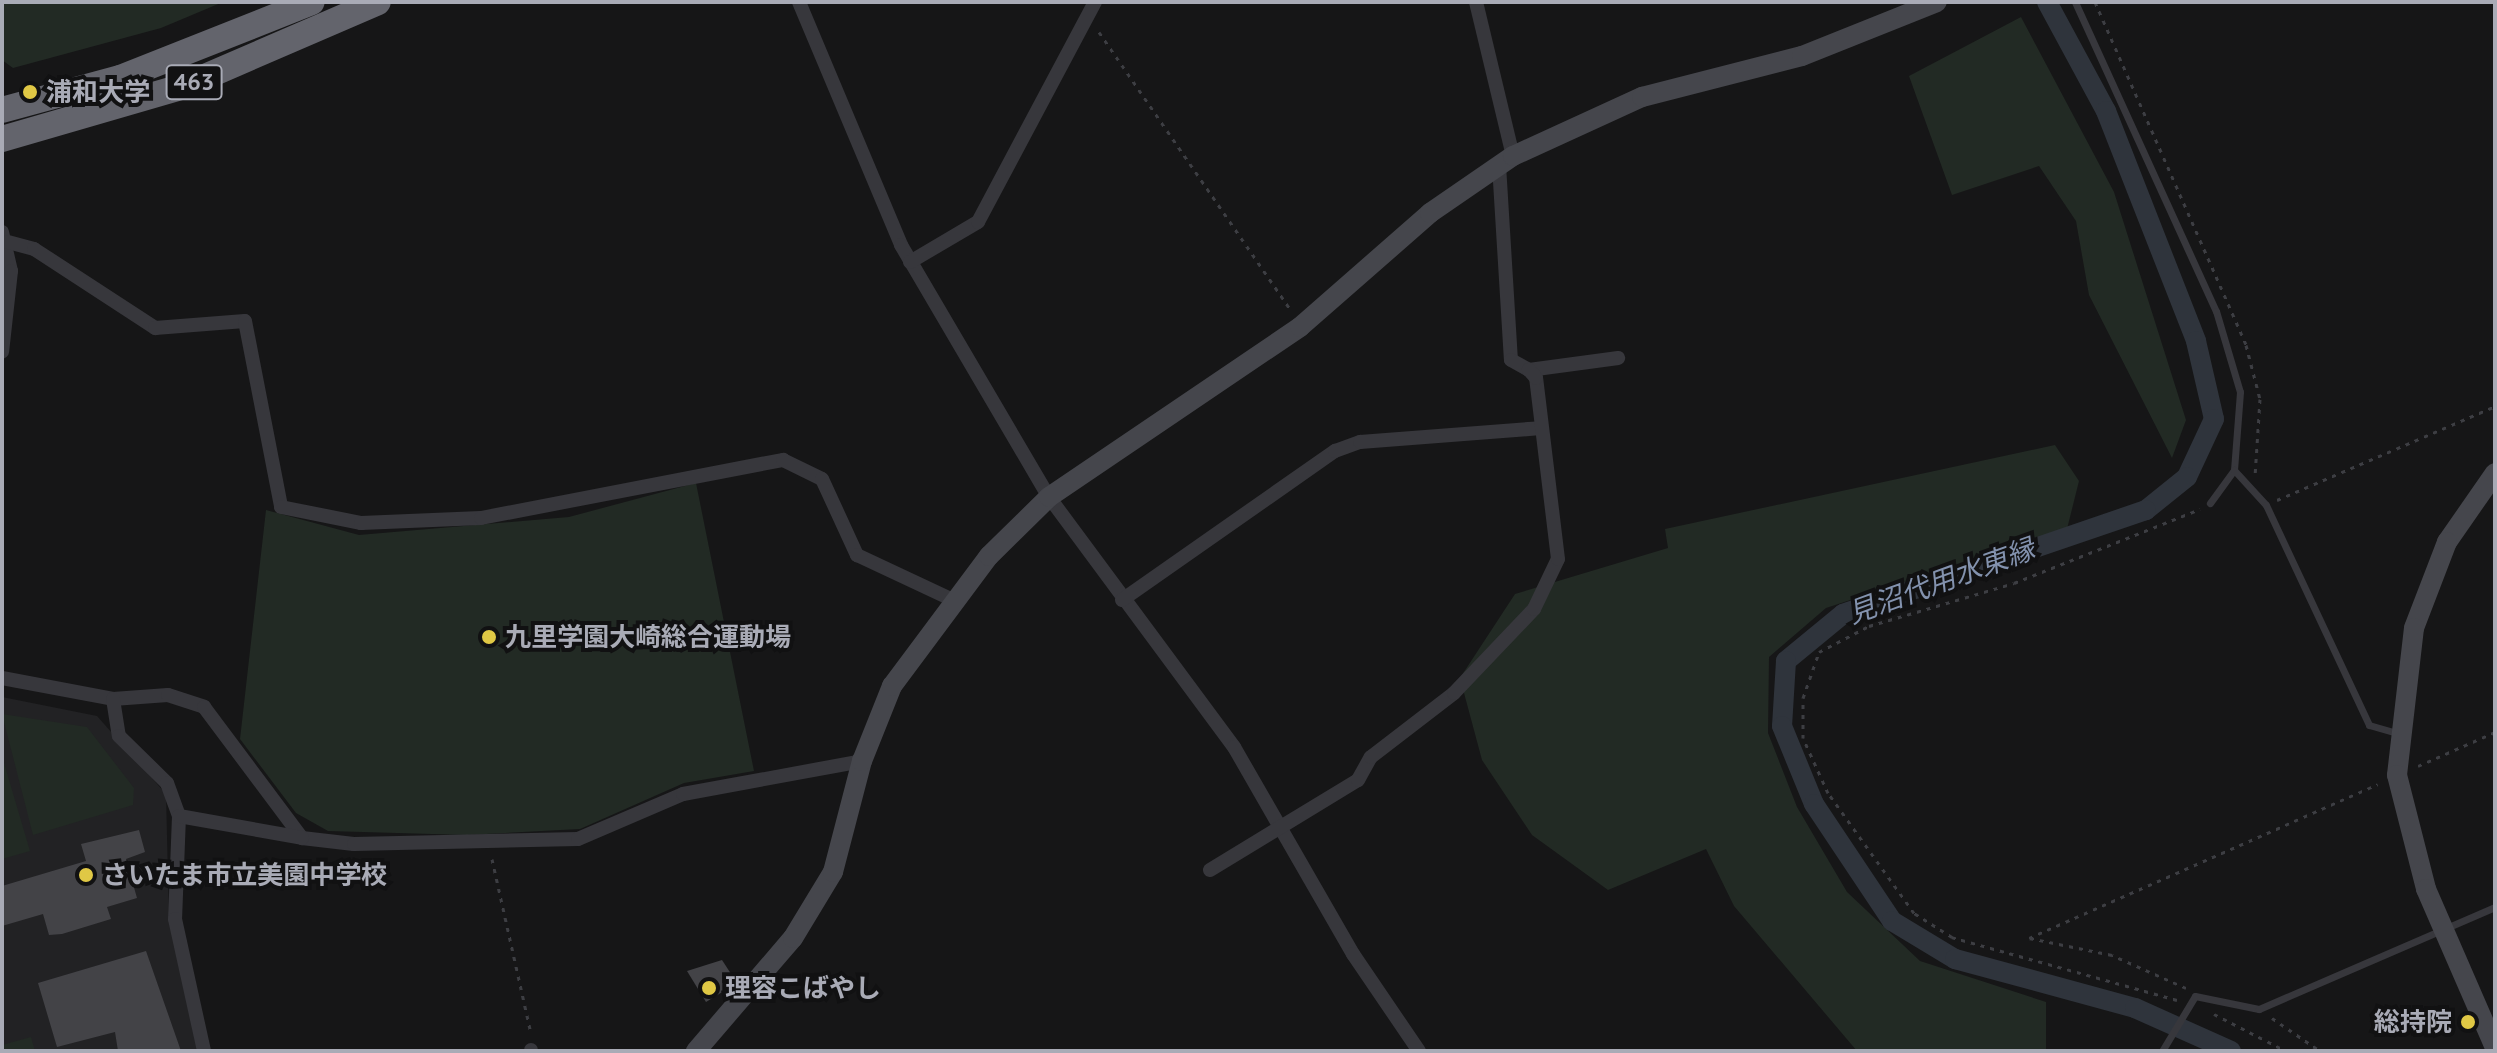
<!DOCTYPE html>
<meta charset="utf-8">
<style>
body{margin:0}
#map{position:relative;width:2497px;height:1053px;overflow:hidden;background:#161617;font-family:"PT Sans","Noto Sans JP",sans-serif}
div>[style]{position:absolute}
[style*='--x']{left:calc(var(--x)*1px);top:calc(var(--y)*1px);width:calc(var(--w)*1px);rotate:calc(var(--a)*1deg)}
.built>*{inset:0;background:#222224}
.green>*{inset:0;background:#222a24}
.canal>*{height:20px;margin:-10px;padding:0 10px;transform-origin:10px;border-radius:10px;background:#2f343c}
.building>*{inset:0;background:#434347}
.path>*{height:3px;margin-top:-1.5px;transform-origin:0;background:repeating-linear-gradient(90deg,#3d3e43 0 4px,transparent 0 10px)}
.lane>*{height:7px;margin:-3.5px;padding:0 3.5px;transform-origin:3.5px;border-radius:3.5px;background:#37373c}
.street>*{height:14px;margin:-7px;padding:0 7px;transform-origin:7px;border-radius:7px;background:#37373c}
.secondary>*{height:20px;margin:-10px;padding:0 10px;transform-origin:10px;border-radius:10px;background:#45464c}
.highway>*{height:26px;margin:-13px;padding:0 13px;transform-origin:13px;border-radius:13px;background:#63646c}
.dots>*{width:22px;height:22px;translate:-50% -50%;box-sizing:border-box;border:4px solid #111112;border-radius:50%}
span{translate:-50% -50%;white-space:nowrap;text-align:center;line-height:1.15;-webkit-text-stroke:8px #111112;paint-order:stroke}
.shield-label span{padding:2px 6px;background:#111112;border:2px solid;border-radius:6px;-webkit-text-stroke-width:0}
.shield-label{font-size:24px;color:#a9abb6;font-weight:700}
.poi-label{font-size:26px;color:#a9abb6;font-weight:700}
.left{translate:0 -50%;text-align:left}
.right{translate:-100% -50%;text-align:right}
.water-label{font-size:28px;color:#8392ae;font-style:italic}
.frame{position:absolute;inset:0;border:4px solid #a9abb6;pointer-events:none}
</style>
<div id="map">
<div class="built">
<i style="clip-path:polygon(2px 697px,97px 716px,166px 794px,169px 920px,199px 1051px,2px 1051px)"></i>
</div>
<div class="green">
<i style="clip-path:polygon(2px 2px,223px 2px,161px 28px,13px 68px,2px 60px)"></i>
<i style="clip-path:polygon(2021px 17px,2114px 192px,2186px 420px,2172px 458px,2089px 295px,2076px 221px,2039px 166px,1952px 195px,1909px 76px)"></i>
<i style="clip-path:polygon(2055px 445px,2079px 481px,2067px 529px,1826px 608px,1769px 657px,1768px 733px,1797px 807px,1847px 892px,1920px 961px,2046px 1002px,2046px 1051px,1857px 1051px,1734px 906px,1706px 849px,1608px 890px,1532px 835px,1482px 760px,1460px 678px,1515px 594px,1668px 548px,1665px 529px)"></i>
<i style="clip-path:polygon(696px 483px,754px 771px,684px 783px,580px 829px,467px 835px,328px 831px,296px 813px,240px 739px,266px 510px,359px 535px,569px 517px)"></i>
<i style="clip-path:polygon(2px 714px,87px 727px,134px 788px,133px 805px,33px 835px)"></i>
<i style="clip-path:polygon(2px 756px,30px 851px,2px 859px)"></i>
<i style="clip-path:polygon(31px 1037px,35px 1051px,2px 1051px,2px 1045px)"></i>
</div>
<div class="canal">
<i style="--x:2047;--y:2;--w:124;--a:61.6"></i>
<i style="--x:2106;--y:111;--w:247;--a:68.6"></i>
<i style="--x:2196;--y:341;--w:80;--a:77"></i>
<i style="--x:2214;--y:419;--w:64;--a:115"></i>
<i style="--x:2187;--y:477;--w:53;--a:141.2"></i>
<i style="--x:2146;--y:510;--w:320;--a:161.1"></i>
<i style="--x:1843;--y:614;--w:74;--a:140.5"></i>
<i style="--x:1786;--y:661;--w:65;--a:93.5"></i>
<i style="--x:1782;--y:726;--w:84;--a:67.7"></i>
<i style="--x:1814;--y:804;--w:141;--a:56.3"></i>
<i style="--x:1892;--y:921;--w:74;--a:31.1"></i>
<i style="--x:1955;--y:959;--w:187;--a:15.2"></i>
<i style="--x:2135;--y:1008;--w:105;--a:24.1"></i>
</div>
<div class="building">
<i style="clip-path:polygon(139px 830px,145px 852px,126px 859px,137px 898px,107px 907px,111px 919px,62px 934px,49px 935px,43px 914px,2px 926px,2px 886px,86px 861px,81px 844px)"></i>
<i style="clip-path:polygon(146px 951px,181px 1051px,118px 1051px,115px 1032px,57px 1047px,38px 983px)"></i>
<i style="clip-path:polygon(722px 960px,737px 983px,706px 1002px,687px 971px)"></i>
</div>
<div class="path">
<i style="--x:2095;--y:2;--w:375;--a:66.2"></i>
<i style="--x:2246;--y:345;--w:56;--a:75.5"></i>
<i style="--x:2260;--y:399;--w:77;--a:93.7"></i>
<i style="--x:1099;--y:32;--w:336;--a:55.4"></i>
<i style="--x:2277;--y:500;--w:237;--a:-23.3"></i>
<i style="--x:2418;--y:766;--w:84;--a:-23.8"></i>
<i style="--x:492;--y:859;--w:179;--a:77.4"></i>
<i style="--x:2186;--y:988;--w:81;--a:-156"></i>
<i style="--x:2112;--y:955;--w:85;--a:-168.4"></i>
<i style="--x:2029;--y:938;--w:381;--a:-23.8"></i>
<i style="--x:2177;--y:1000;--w:234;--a:-164.4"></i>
<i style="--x:1952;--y:937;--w:45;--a:-147.7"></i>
<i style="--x:1914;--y:913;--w:148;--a:-125.6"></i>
<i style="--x:1828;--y:793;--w:60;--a:-114.4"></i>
<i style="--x:1803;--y:738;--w:40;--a:-90"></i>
<i style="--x:1803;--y:698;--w:49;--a:-70.8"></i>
<i style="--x:1819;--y:652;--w:56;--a:-27.5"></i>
<i style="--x:1869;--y:626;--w:151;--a:-16.5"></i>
<i style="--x:2014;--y:583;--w:200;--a:-21.7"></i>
<i style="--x:2214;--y:1014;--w:81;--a:27.2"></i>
<i style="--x:2272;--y:1018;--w:58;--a:34.5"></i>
</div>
<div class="lane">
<i style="--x:2075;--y:2;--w:340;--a:65.5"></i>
<i style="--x:2216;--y:311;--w:84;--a:73.5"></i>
<i style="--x:2240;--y:392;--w:78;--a:94.4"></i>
<i style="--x:2234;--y:470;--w:41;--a:126"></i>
<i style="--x:2234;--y:470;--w:47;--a:47.6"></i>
<i style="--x:2266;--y:505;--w:243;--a:64.9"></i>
<i style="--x:2369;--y:725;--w:29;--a:16"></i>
<i style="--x:2162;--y:1051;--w:64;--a:-59"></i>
<i style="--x:2195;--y:996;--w:65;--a:11.5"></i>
<i style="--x:2259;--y:1009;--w:257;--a:-23.4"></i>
</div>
<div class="street">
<i style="--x:799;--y:2;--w:264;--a:67.2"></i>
<i style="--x:901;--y:245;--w:292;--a:59.6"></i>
<i style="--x:1049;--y:497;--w:311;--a:53.5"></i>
<i style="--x:1234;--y:747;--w:239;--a:60.1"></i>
<i style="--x:1353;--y:954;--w:117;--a:55.8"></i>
<i style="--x:1476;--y:2;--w:158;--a:76.5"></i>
<i style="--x:1499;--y:165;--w:195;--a:86.5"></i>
<i style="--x:1511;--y:360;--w:21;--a:29"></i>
<i style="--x:1529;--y:370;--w:90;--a:-7.7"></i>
<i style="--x:2;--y:232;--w:40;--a:77"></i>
<i style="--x:11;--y:271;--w:81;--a:96.3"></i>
<i style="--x:8;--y:242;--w:27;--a:15"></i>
<i style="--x:34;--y:249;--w:145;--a:33.1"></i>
<i style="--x:155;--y:328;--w:90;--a:-4.4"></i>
<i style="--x:245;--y:321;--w:189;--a:79"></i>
<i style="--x:281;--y:507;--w:82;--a:11.3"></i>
<i style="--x:361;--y:523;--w:120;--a:-2.4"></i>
<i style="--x:481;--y:518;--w:308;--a:-10.9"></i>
<i style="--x:783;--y:460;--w:43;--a:26"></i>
<i style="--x:822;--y:479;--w:84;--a:65.3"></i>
<i style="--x:857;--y:555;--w:106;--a:25.1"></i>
<i style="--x:910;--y:262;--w:79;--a:-30.5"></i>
<i style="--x:978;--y:222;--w:249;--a:-62"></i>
<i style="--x:1122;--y:600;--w:260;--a:-35"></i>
<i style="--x:1335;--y:451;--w:27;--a:-20"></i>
<i style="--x:1360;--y:442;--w:181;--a:-4.4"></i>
<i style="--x:2;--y:678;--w:113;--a:10.7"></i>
<i style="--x:113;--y:699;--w:55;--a:-4.2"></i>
<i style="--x:168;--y:695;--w:38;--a:18"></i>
<i style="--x:204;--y:707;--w:164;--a:53.2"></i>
<i style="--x:302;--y:838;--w:52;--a:6.6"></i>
<i style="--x:354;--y:844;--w:224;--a:-1.3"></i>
<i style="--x:578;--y:839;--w:114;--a:-23.2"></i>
<i style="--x:683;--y:794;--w:182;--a:-10.4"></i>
<i style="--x:113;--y:699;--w:37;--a:81"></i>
<i style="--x:119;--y:736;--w:67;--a:44.4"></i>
<i style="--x:167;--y:783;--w:35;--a:70"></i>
<i style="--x:179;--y:816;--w:103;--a:92.2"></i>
<i style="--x:175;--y:919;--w:135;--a:77.6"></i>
<i style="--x:179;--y:816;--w:125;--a:10.1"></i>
<i style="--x:1210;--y:870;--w:173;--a:-31.3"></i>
<i style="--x:1358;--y:780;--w:26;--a:-61"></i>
<i style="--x:1371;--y:757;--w:105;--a:-37.6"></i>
<i style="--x:1454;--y:693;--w:116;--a:-46.4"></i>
<i style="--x:1534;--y:609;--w:55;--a:-64.4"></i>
<i style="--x:1558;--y:559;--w:182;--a:-96.9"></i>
<i style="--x:1536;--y:378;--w:11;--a:-131"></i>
<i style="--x:531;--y:1051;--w:1;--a:-90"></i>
</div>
<div class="secondary">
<i style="--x:2495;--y:473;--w:84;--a:124.8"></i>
<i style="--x:2447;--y:542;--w:92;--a:111"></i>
<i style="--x:2414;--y:628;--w:148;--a:96.6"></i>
<i style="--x:2397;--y:775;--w:118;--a:75.7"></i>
<i style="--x:2426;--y:889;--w:173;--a:66.5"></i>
<i style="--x:696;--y:1051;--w:149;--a:-49.4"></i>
<i style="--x:793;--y:938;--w:77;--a:-58.8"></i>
<i style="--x:833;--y:872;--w:115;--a:-75.4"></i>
<i style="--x:862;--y:761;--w:81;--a:-68.2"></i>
<i style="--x:892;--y:686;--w:162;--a:-53.3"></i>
<i style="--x:989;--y:556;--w:84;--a:-44.5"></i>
<i style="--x:1049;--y:497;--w:303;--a:-34.1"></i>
<i style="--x:1300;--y:327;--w:173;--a:-41.2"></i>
<i style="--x:1430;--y:213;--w:101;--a:-34.5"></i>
<i style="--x:1513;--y:156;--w:142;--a:-24.6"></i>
<i style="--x:1642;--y:97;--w:165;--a:-14.4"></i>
<i style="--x:1802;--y:56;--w:145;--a:-21.8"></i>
</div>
<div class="highway">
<i style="--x:2;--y:110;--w:122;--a:-15.2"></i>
<i style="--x:120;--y:78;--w:206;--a:-21.6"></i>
<i style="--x:2;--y:139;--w:190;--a:-16.2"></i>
<i style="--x:184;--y:86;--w:211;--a:-23.4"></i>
</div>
<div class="dots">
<i style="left:30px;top:92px;background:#e0c845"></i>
<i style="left:489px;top:637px;background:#e0c845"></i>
<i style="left:86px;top:875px;background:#e0c845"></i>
<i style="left:709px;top:988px;background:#e0c845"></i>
<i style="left:2468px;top:1022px;background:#e0c845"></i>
</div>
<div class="shield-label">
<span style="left:194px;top:82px">463</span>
</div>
<div class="poi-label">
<span class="left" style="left:46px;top:92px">浦和大学</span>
<span class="left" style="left:505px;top:637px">九里学園大崎総合運動場</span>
<span class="left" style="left:102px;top:875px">さいたま市立美園中学校</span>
<span class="left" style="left:725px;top:988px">理容こばやし</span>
<span class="right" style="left:2452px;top:1022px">総持院</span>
</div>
<div class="water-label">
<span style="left:1941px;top:581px;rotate:-20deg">見沼代用水東縁</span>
</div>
<div class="frame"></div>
</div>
